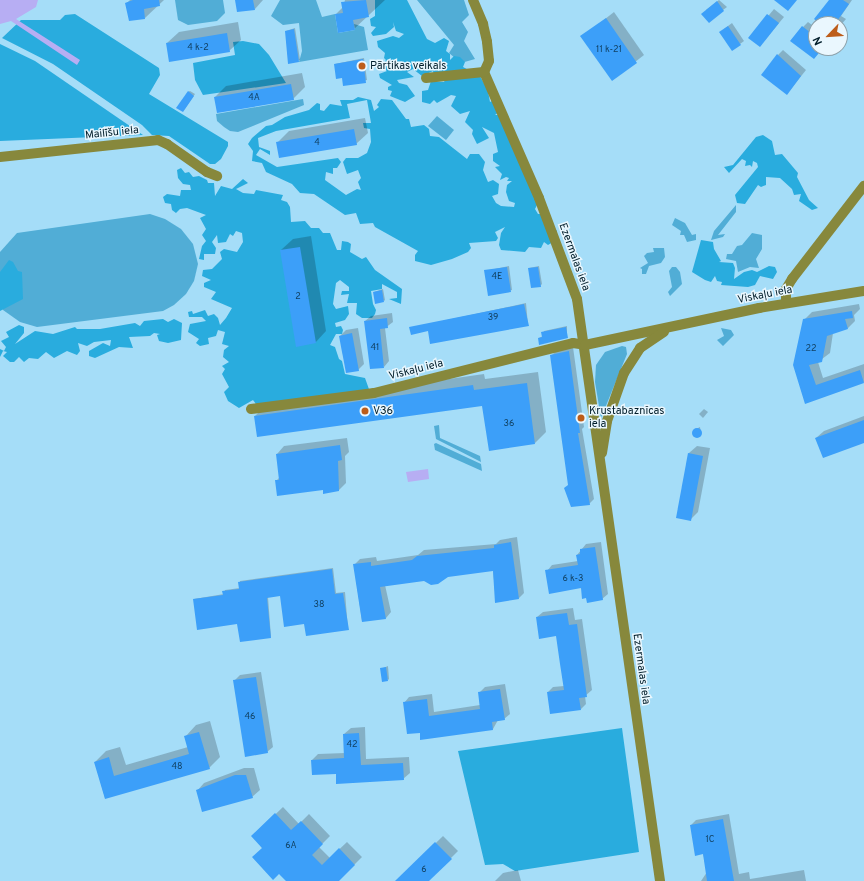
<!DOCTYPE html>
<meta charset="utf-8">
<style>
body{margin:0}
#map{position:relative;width:864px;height:881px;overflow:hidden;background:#a5ddf8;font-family:Overpass,sans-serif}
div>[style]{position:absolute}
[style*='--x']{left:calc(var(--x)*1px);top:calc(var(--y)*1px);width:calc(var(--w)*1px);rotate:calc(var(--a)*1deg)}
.green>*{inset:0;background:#51add6}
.forest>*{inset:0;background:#29acde}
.water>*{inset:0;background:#b7aef3}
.shadow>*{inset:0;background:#0003}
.building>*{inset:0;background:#3c9ff9}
.round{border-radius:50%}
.minor>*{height:10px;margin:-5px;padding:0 5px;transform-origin:5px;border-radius:5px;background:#87883c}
.dots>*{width:11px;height:11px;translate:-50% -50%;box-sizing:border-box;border:2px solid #eaf7fe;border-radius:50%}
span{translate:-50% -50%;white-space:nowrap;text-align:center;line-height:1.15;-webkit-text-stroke:3px #eaf7fe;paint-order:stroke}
.number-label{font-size:9px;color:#0f3e5e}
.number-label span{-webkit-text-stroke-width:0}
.poi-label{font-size:11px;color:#001d2a}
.left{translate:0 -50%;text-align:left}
.street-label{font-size:11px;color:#001d2a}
.north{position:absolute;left:808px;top:16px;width:40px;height:40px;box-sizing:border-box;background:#eaf7fe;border:1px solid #8ca0a9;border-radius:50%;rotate:245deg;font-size:11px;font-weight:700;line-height:16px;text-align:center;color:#001d2a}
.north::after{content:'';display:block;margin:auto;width:14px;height:18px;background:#bd5d1a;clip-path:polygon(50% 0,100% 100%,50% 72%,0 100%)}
</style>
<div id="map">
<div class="green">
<i style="clip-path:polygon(175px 0,223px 0,225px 13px,217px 21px,188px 25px,178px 20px)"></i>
<i style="clip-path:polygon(280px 0,316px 0,322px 17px,335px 14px,338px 33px,355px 30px,354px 24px,364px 27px,368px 50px,299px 62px,302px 51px,299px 23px,283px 25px,271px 16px)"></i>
<i style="clip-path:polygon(417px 0,464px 0,469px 15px,462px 22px,468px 32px,464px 41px,475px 59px,461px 63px,449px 53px,454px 45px)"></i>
<i style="clip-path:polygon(303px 99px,304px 105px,238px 132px,230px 131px,224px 127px,217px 121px,216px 114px)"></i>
<i style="clip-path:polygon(437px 116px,454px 130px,446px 140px,428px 126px)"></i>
<i style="clip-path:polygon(736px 205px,736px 212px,718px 235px,725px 234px,723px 237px,711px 240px,714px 231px)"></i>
<i style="clip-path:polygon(150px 214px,165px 219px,181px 229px,193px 244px,198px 264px,194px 281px,186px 294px,174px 305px,163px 311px,37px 327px,20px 322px,3px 310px,0 304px,0 252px,17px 233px)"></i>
<i style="clip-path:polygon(675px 218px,685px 223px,692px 235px,696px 234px,696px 240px,687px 242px,684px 235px,680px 235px,681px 231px,672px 225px)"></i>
<i style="clip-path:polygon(752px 233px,762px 235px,762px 249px,756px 259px,759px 268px,750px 267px,738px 272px,736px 261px,726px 259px,727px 254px,732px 254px,737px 246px,742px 245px)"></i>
<i style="clip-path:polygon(653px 248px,664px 248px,665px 257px,661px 263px,649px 266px,646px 274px,642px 274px,642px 269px,640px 268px,648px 263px,644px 256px,647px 253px,654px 252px)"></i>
<i style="clip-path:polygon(672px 267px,676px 267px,680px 272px,682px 284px,670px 296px,668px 292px,672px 287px,669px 271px)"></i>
<i style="clip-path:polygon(721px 328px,731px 330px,734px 335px,723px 346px,717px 340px,724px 336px)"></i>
<i style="clip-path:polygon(622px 346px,626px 347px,627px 354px,601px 418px,595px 382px,596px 365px,605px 352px)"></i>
<i style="clip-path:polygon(439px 425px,440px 438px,480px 456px,481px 462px,436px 439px,434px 426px)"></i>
<i style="clip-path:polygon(436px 443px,481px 464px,482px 471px,435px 450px,434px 444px)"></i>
</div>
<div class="forest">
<i style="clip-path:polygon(evenodd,375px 0,407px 0,427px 39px,435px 43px,444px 38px,449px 41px,446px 51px,450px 54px,450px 60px,454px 56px,460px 57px,465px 62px,463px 67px,480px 76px,488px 91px,490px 102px,494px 100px,499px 112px,495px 115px,500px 115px,538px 203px,535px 209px,538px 214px,540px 214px,557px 231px,553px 242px,548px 245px,544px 242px,541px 248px,529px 247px,525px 252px,501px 250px,499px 245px,501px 233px,505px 227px,495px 232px,498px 238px,496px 241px,469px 243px,471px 248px,468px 252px,452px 259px,431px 265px,415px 261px,415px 255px,418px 251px,375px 227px,373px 223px,360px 224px,356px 213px,345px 215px,314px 194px,300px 193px,292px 184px,266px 172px,262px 163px,252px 161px,253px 151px,248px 144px,252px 138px,266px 126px,272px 125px,285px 117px,309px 110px,317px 103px,320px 104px,320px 110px,324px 111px,330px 104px,342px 106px,340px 100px,353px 100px,358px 97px,371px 100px,374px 111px,379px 107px,377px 105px,381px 99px,392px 100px,406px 119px,409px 119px,411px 127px,424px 125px,429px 129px,430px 136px,439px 137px,467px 159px,470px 154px,479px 154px,485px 162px,483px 170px,488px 182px,493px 180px,499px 184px,498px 194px,492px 196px,496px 203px,501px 206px,514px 207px,515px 203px,509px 201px,506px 192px,507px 185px,512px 181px,507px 181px,509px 178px,506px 177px,500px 180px,502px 174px,495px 167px,500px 166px,493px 161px,493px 154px,498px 152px,494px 133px,482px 127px,489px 138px,477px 144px,472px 134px,473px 130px,465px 122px,470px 111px,460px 114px,451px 106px,456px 96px,451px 95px,437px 103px,434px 100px,430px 104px,422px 102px,422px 91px,428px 90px,431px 81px,444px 82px,445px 80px,434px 75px,433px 71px,422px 76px,413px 69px,407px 72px,414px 77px,397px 80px,399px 83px,407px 85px,415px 96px,405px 102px,390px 96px,392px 91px,388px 90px,388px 87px,392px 85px,380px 78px,379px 74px,387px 71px,381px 67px,386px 60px,384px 58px,385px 53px,378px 47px,377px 41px,393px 36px,399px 38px,404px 34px,396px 31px,393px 22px,394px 27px,386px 34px,373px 36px,371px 33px,376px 27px,371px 26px,370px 19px,375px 16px,375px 0,367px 100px,371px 123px,363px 123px,364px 128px,370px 129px,371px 142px,367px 153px,358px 158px,346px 158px,343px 162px,347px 174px,358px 170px,361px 178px,358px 182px,361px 190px,357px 189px,346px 195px,325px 180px,326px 172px,333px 174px,333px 168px,337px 168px,341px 162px,338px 158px,277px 167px,256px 155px,260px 149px,270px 155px,270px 151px,259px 147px,258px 138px,276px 131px,350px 118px,347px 104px,367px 100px)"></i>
<i style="clip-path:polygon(75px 14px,159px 68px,160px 75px,149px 94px,228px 142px,228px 146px,221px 159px,215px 164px,210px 164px,169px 136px,152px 135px,142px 125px,53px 64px,2px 38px,21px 20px,60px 20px,65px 15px)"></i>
<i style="clip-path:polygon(243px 41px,259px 44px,269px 55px,286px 83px,203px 95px,195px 80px,193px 63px,235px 55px,233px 42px)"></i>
<i style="clip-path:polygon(0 44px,35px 61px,143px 135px,0 141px)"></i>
<i style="clip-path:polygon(763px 135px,772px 141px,775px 155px,782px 154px,798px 173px,797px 177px,809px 200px,818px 208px,812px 210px,799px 201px,801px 194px,794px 195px,792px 189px,780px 178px,766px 177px,766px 185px,761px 187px,758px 185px,745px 204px,737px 203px,735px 195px,758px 167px,757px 163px,753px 161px,752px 167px,750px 165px,745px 166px,746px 161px,742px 159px,729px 173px,724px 167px,733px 165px,756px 137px)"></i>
<i style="clip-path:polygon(181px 168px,185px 173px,189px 172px,193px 177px,199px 176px,207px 180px,208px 183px,214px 183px,215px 196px,221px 186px,232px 189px,243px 179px,248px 183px,236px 189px,243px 193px,254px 194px,256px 190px,283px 195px,281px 200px,287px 202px,290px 207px,291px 222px,305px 221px,311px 228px,319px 228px,323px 233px,330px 233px,337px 250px,341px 250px,342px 241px,348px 242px,351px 244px,350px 252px,362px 259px,366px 257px,375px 270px,402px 289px,401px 304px,389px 299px,397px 298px,397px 292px,382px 284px,382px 289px,371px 291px,373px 304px,376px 310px,375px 314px,372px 318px,362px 318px,356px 314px,357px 303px,347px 303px,349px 294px,341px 295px,342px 291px,349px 291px,349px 287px,340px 280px,336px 283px,333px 304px,336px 309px,348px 306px,349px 314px,345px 320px,335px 323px,336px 327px,341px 326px,343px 330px,342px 334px,336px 334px,330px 345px,335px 347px,339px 359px,342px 361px,345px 374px,365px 378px,370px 392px,256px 404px,253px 400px,239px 408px,228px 401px,224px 392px,229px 387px,222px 374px,225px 369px,222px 366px,229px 362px,223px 357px,224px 350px,229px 346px,222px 344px,225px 332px,218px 330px,216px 336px,208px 338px,209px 344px,200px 346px,196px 343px,199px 339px,188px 332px,190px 324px,206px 321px,202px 317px,189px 317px,188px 312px,192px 311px,193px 314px,205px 310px,208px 316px,214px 314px,218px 318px,220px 325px,226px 318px,232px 308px,211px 299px,216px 292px,204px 287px,204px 283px,211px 280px,202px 276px,203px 270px,212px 269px,222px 259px,220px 252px,224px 249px,237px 252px,243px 242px,242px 233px,236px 231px,233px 236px,230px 234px,226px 242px,218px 243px,217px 235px,212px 242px,216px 248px,215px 254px,204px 254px,204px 260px,199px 259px,202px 246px,206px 241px,202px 235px,206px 229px,200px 218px,206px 215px,187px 208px,180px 209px,176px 213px,172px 210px,171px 204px,165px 203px,163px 197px,167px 194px,180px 196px,181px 190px,191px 190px,190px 185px,183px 184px,178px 178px,177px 170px)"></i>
<i style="clip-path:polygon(701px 240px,713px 242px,714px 249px,721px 261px,719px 262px,733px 263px,735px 268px,734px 279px,744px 272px,752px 270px,757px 272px,769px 266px,775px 267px,777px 272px,773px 279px,760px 276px,755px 285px,748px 287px,721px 285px,722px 282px,717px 281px,715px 276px,711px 282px,705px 280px,692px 272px)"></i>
<i style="clip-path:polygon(9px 260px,13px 262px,18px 271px,22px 272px,23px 299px,0 311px,0 272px)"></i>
<i style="clip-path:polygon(163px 319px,168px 322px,174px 319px,182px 323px,181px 340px,168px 343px,159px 341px,157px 335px,160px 334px,154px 333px,150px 336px,129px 337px,133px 348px,119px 347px,95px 358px,89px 356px,89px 351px,103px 343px,110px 346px,111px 340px,94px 342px,87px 346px,78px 343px,80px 351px,77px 355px,67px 351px,54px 358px,46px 352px,38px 359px,29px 358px,24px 362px,19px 357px,14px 362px,10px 362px,3px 356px,7px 352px,3px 351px,0 357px,0 349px,4px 351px,6px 347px,1px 341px,9px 337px,6px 332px,19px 325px,24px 327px,24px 333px,15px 344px,35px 331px,53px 334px,75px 327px,77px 329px,100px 329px,135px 323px,140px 326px,144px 321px)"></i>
<i style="clip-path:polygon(622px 728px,639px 852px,515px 871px,503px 864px,485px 865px,458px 751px)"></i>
</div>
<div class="water">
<i style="clip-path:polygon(0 0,38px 0,36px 7px,16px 19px,80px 60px,77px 65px,11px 21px,0 24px)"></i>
<i style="clip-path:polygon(428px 469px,429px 479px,408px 482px,406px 472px)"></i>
</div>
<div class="shadow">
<i style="clip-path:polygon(130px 0,164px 0,145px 18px,127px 3px)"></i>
<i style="clip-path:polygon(236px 0,263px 0,255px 9px)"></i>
<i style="clip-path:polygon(345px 0,385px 0,354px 29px,336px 14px,343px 7px)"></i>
<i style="clip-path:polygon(719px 0,727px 7px,723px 10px,706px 10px)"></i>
<i style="clip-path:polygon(831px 0,852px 0,841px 16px,846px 19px,840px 26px,822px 24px)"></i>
<i style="clip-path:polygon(774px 9px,784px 17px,765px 40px,750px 38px)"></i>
<i style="clip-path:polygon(614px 12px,644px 55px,612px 80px,582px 37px)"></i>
<i style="clip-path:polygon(238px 22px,241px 40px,229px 51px,167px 43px,179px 32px)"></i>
<i style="clip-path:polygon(808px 22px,816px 28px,816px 48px,823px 48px,814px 58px,803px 27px)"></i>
<i style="clip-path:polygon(732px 23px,744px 41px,740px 44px,724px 29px)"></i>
<i style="clip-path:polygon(295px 28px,300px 60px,289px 63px,286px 31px)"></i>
<i style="clip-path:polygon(783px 50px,806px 70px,787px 94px,778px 55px)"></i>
<i style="clip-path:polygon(364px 58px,367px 80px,344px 85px,343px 77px,335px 64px)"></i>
<i style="clip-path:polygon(302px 73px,305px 87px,293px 99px,215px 97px,226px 86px)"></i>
<i style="clip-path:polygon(190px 91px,195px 94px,184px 110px,188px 92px)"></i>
<i style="clip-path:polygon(365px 118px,368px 133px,356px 144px,278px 142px,289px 131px)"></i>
<i style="clip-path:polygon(311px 236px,326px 331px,315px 343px,281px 250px,293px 239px)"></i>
<i style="clip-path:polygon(509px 266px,512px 290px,489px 295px,485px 271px)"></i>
<i style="clip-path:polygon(539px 266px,542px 284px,540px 286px,529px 268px)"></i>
<i style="clip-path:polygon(383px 289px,385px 300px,384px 301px,374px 292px)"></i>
<i style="clip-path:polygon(526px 303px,528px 325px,429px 330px,410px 328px)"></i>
<i style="clip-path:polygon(859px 304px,860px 309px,854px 315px,855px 321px,848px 328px,833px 333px,830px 353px,818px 362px,823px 378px,864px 364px,864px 382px,806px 402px,804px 320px,812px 312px)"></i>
<i style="clip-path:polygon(392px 313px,393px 322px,385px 328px,389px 361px,384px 367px,365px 321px,371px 316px)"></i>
<i style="clip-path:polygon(567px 326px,567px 337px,539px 338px,543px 336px,544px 331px)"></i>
<i style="clip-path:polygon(358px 328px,364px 364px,358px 370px,340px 336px,346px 330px)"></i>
<i style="clip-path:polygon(573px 347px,584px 427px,582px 429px,594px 499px,589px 504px,569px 485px,551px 356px,556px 351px)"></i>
<i style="clip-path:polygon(538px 372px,546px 432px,535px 443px,483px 405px,255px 416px,266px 405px,484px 374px,485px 379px)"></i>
<i style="clip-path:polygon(704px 409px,708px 412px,703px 418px,699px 414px)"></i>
<i style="clip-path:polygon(864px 416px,864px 442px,816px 438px,824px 431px)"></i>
<i style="clip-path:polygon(700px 427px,701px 434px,693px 435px,694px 430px)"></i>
<i style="clip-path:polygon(347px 438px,349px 452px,345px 456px,346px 483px,338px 491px,276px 481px,280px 477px,277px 454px,284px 446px)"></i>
<i style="clip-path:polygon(697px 446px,710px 448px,698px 512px,691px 519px,689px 453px)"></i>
<i style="clip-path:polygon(517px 537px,524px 593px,519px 598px,496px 602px,493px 570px,385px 585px,391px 612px,386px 618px,362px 621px,354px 565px,360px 559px,376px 557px,377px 561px,418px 555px,424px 550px,496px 544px,500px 540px)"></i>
<i style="clip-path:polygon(601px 542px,608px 594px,602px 599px,547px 571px,552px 565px,578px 561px,577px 555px,586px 544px)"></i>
<i style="clip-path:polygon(333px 568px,336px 593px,345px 592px,348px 629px,305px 623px,281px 595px,268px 597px,271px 637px,194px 599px,224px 594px,225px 590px,240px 588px,240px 581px)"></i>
<i style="clip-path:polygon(573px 608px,575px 620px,582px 619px,592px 690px,585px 696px,586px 704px,581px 709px,548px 692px,553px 687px,564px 686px,557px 635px,537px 617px,543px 612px)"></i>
<i style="clip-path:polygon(388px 666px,389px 679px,388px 680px,381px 669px)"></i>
<i style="clip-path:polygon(261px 672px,273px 747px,267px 752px,234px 681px,240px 675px)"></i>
<i style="clip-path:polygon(505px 684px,510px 714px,504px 719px,498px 720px,493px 729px,421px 739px,420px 731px,404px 703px,409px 697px,432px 694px,434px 712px,480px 705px,479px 693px,485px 687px)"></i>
<i style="clip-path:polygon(210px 721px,220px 757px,209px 768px,105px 798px,95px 762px,106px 751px,120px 747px,126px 765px,188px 747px,185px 737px,196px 725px)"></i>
<i style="clip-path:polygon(365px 727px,366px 759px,409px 757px,410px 773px,403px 779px,337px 773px,312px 760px,318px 754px,345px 753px,344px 734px,351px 728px)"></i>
<i style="clip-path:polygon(244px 768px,254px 768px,260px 790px,252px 797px,197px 791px,204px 783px)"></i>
<i style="clip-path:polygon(283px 807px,299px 824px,309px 814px,330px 836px,319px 847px,330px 858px,347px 842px,362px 857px,338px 881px,287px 881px,253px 836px)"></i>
<i style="clip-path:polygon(729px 814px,739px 874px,749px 872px,750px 879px,804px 870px,806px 881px,701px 881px,707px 872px,703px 853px,691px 825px,696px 820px)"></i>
<i style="clip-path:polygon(443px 836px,458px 851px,428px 881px,397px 881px)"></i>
<i style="clip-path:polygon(518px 870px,521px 881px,495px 881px,503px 873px)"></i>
</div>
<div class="building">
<i style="clip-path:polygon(133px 0,159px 0,160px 6px,144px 9px,145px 19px,129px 21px,125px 3px)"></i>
<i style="clip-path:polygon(235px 0,253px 0,255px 10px,237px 12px)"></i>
<i style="clip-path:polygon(366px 0,369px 17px,353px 20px,355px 30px,338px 33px,335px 14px,343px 13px,341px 2px)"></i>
<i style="clip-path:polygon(774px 0,797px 0,788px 11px)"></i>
<i style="clip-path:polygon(829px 0,843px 0,849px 4px,835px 24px,820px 24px,814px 19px)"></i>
<i style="clip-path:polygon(717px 1px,724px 11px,709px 23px,701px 14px)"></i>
<i style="clip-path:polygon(767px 14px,779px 23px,760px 47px,748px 38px)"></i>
<i style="clip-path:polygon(606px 18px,637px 63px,612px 81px,580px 36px)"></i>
<i style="clip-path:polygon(728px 26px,741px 45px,732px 51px,719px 32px)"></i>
<i style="clip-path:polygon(802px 26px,816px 37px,816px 48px,823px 48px,814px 59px,790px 41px)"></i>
<i style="clip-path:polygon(294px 29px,299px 62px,288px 64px,285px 31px)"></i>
<i style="clip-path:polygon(227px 33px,230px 52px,169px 62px,166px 43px)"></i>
<i style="clip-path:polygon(777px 54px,801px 76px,787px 95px,761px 75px)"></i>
<i style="clip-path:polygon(363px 59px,366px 83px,343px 86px,342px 78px,336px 79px,334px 64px)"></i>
<i style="clip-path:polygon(291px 84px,294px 100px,217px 113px,214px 97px)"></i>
<i style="clip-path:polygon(188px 91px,194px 96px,183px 112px,176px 108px)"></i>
<i style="clip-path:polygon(354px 129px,357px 145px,279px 158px,276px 142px)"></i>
<i style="clip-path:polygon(300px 247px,316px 343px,296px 347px,280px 250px)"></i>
<i style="clip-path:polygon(507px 267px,511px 292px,488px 296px,484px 270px)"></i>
<i style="clip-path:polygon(538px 267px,541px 287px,531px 288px,528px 268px)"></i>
<i style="clip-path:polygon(382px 290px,384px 302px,375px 304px,373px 292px)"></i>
<i style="clip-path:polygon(524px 304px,529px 326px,430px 344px,428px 331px,411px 335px,409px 327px)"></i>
<i style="clip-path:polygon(852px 311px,853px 318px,845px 319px,848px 329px,827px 336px,822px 362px,809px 365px,816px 385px,860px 370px,864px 383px,805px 404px,793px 365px,803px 319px)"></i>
<i style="clip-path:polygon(387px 318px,388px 328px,380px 329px,384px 368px,370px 369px,364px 321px)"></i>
<i style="clip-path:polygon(566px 327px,568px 338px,539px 345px,538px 338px,542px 337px,541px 332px)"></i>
<i style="clip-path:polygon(352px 333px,359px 371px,346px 373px,339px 336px)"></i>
<i style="clip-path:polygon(569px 351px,580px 433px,578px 433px,590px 505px,571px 507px,564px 488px,568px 485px,550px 355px)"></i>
<i style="clip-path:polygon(527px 383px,535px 444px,489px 451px,482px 406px,257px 437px,254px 416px,473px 385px,474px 390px)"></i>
<i style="clip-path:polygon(864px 420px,864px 443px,823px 458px,815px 438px)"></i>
<i class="round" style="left:692px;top:428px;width:10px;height:10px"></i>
<i style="clip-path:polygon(340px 445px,342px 460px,338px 461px,339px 491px,323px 494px,323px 490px,277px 496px,275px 480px,279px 480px,276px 454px)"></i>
<i style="clip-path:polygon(688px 453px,703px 456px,691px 521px,676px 518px)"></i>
<i style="clip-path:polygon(511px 542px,519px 599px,495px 603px,493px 571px,448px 577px,438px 584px,431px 585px,424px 581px,380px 587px,386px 619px,362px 622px,353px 564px,371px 562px,371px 566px,412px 560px,417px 556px,494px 548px,494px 545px)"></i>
<i style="clip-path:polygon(595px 547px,603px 600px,587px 603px,586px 598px,582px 599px,581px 588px,549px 594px,545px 570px,578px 565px,576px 555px,580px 554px,580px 549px)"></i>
<i style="clip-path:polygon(332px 569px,335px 594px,343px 593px,349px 630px,306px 636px,304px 624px,284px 627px,280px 596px,267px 598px,271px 638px,240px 642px,237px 624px,197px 630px,193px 599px,223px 595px,222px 591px,239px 589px,238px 582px)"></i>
<i style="clip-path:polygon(567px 613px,569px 625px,577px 624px,587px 697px,579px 698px,581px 710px,550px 714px,547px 692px,564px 690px,560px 664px,556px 636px,539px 639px,536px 617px)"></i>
<i style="clip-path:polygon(386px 667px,388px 681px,382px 682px,380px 668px)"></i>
<i style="clip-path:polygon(256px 677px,268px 753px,245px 757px,233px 680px)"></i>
<i style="clip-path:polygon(500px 689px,505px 720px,492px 722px,493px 730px,420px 740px,420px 733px,407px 734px,403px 702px,427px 699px,429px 716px,480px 709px,478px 692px)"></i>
<i style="clip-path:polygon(199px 732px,210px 769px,105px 799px,94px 762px,109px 757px,114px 776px,189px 754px,184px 736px)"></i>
<i style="clip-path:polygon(359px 733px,361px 765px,403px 763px,404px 780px,336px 784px,336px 774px,312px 775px,311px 760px,344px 758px,343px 734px)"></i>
<i style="clip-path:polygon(235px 775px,246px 775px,253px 798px,202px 812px,196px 790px)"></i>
<i style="clip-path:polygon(275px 813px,291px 830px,301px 821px,323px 844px,312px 855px,322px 865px,339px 848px,355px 865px,339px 881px,286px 881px,279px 874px,273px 880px,252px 857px,262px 848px,251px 836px)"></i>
<i style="clip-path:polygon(723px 819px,734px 881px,707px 881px,703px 854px,695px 856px,690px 825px)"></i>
<i style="clip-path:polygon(435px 842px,452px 859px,429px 881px,395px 881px)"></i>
</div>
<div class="minor">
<i style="--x:473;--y:0;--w:26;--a:67"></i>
<i style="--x:483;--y:24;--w:18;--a:77"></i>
<i style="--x:487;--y:42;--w:19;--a:84"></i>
<i style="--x:489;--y:61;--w:12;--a:114"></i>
<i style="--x:484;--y:72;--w:137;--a:66.4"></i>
<i style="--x:539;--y:198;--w:108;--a:69.4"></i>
<i style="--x:577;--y:299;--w:588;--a:81.88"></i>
<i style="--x:426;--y:78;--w:58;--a:-5.9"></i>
<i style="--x:0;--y:157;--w:159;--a:-6.1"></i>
<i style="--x:158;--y:140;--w:10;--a:24"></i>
<i style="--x:167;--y:144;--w:49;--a:35"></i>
<i style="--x:207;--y:172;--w:11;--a:22"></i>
<i style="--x:786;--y:303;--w:14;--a:-90"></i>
<i style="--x:786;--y:289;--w:12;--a:-59"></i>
<i style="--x:792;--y:279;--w:118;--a:-52.3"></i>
<i style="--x:251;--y:409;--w:124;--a:-7.4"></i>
<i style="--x:374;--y:393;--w:205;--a:-14.1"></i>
<i style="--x:573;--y:343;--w:12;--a:9"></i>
<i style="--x:585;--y:345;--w:178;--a:-12"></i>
<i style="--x:759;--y:308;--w:106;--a:-9.2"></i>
<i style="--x:602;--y:453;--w:32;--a:-81"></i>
<i style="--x:607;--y:421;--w:51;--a:-70.5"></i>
<i style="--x:624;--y:373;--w:30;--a:-57"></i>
<i style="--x:640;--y:348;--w:29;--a:-34"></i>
</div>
<div class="dots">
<i style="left:362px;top:66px;background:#bd5d1a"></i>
<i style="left:365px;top:411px;background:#bd5d1a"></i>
<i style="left:581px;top:418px;background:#bd5d1a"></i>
</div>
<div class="number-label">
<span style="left:198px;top:48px">4 k-2</span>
<span style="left:609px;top:50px">11 k-21</span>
<span style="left:254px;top:98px">4A</span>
<span style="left:317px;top:143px">4</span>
<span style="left:497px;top:277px">4E</span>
<span style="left:298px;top:297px">2</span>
<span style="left:493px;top:318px">39</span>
<span style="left:375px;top:348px">41</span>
<span style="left:811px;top:349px">22</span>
<span style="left:509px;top:424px">36</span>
<span style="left:573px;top:579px">6 k-3</span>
<span style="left:319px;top:605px">38</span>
<span style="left:250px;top:717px">46</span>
<span style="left:352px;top:745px">42</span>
<span style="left:177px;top:767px">48</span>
<span style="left:710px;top:840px">1C</span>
<span style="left:291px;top:846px">6A</span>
<span style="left:424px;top:870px">6</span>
</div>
<div class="poi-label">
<span class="left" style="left:370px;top:66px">Pārtikas veikals</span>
<span class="left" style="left:373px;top:411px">V36</span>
<span class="left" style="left:589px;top:418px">Krustabaznīcas<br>iela</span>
</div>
<div class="street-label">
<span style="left:112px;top:133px;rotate:-6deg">Mailīšu iela</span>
<span style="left:574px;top:257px;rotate:70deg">Ezermalas iela</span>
<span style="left:765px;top:295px;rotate:-11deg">Viskaļu iela</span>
<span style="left:416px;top:370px;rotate:-14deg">Viskaļu iela</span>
<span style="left:641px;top:669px;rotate:82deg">Ezermalas iela</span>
</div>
<div class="north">N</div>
</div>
